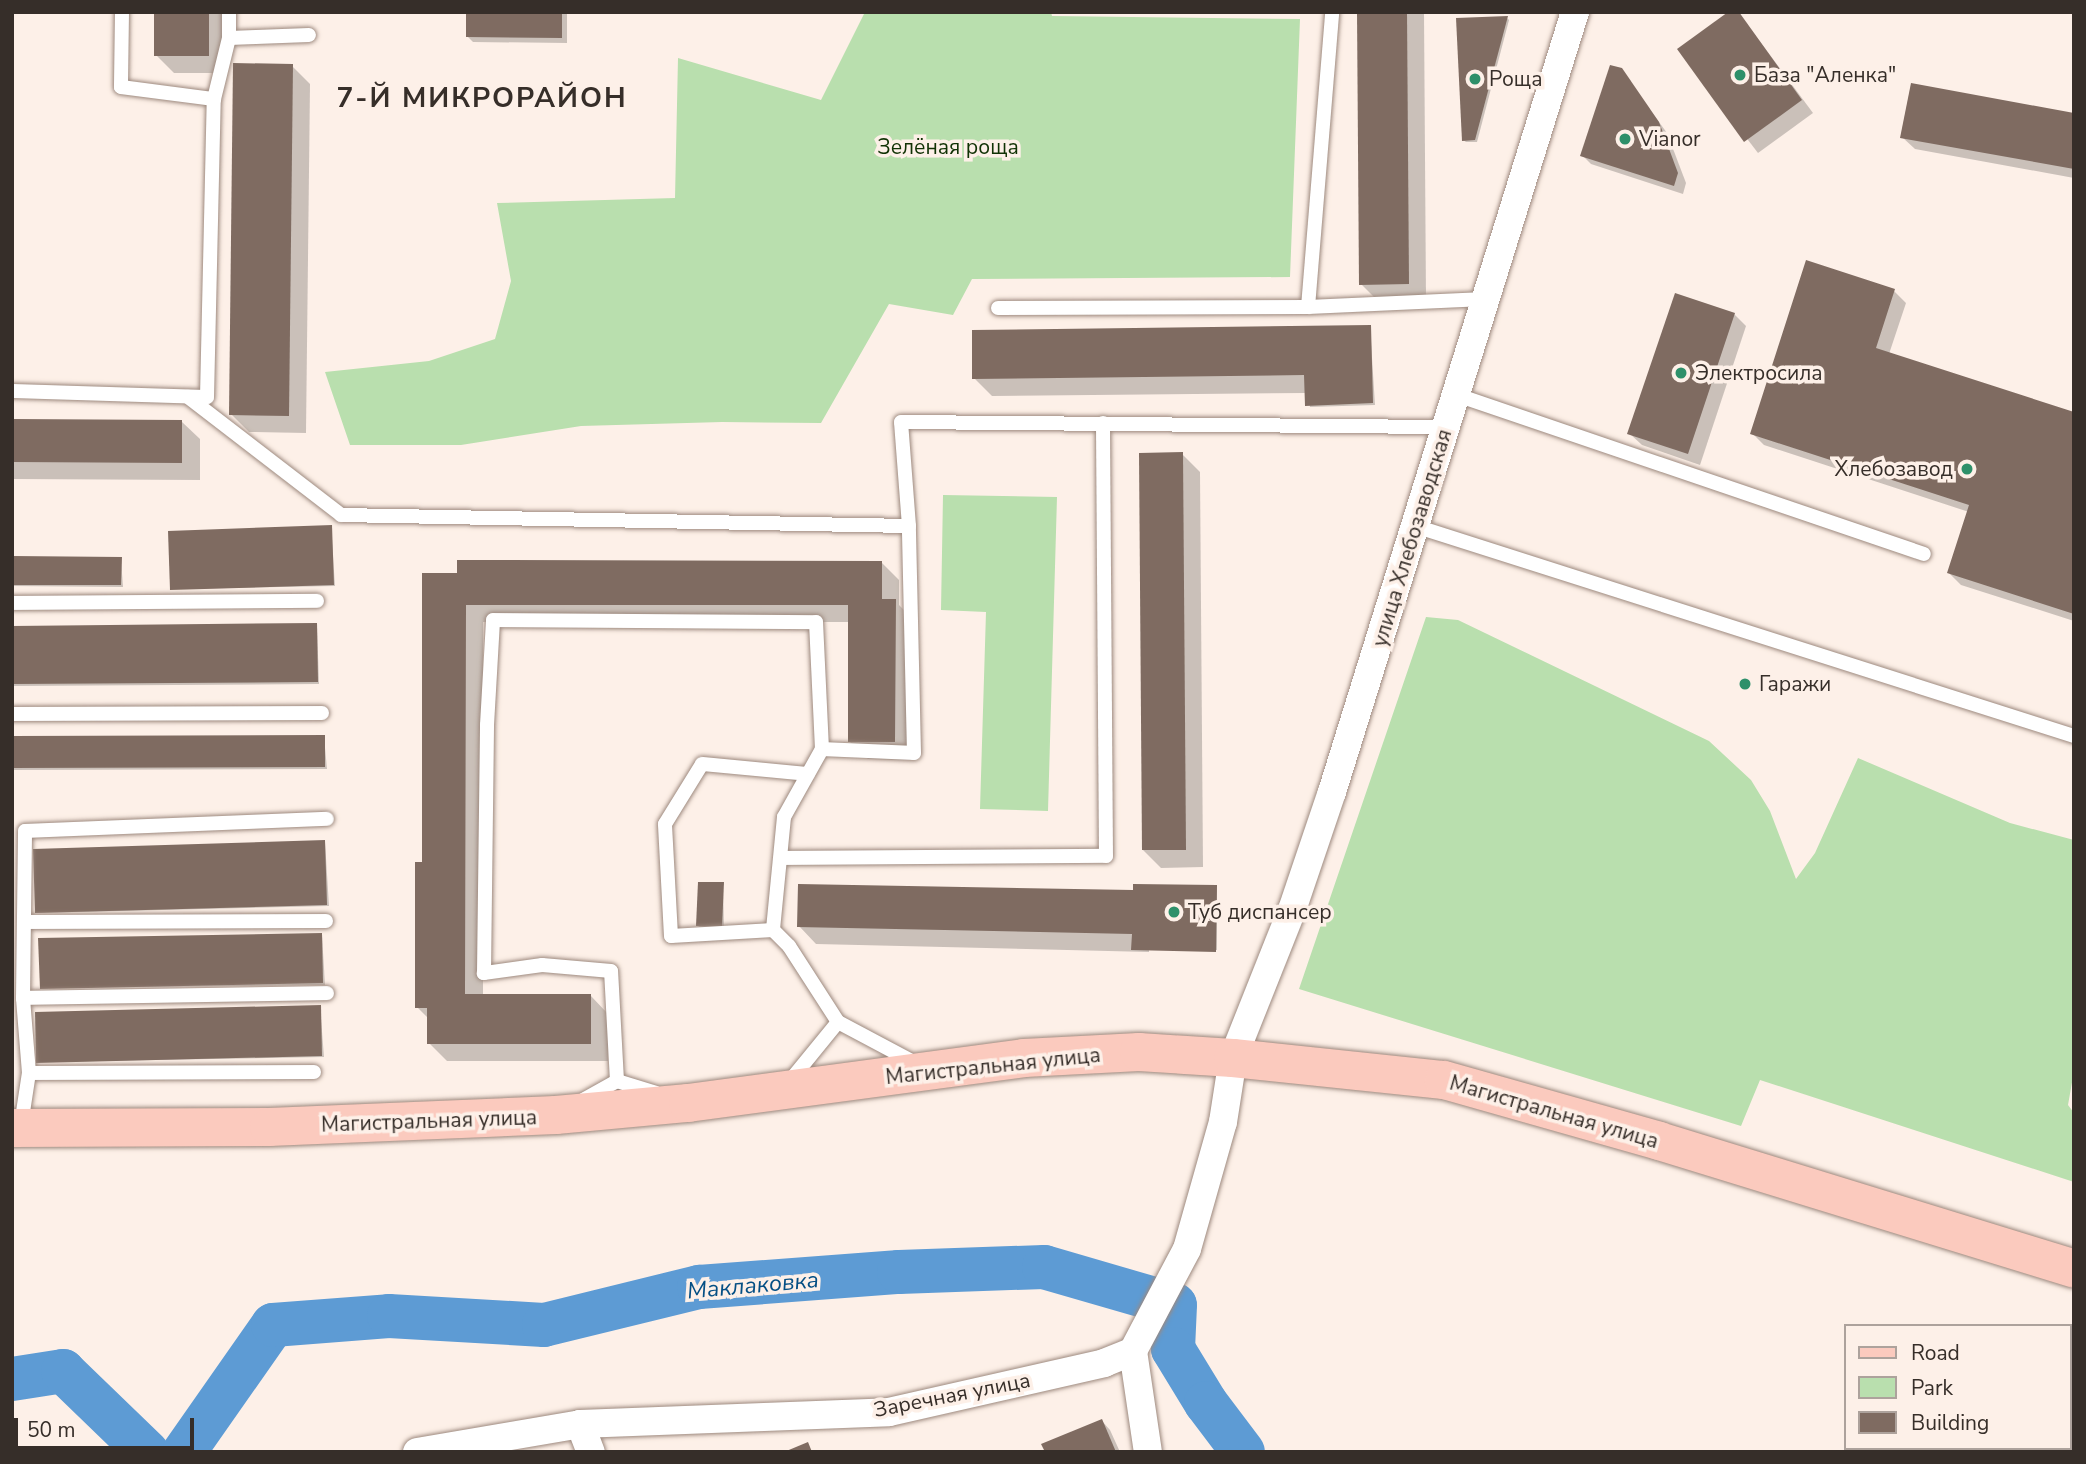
<!DOCTYPE html>
<meta charset="utf-8">
<style>
body{margin:0}
#map{position:relative;width:2086px;height:1464px;overflow:hidden;background:#fdf0e8;font-family:"Nunito Sans",sans-serif}
div>[style]{position:absolute}
[style*='--x']{left:calc(var(--x)*1px);top:calc(var(--y)*1px);width:calc(var(--w)*1px);rotate:calc(var(--a)*1deg)}
.green>*{inset:0;background:#b9dfae}
.shadow>*{inset:0;background:#0003}
.river>*{height:44px;margin:-22px;padding:0 22px;transform-origin:22px;border-radius:22px;background:#5d9bd4}
.building>*{inset:0;background:#7f6b61}
.roads{filter:drop-shadow(0 0 2px #9d897e) drop-shadow(0 0 2px #9d897e)}
.lane>*{height:14px;margin:-7px;padding:0 7px;transform-origin:7px;border-radius:7px;background:#fff}
.street>*{height:28px;margin:-14px;padding:0 14px;transform-origin:14px;border-radius:14px;background:#fff}
.primary>*{height:38px;margin:-19px;padding:0 19px;transform-origin:19px;border-radius:19px;background:#fbcabe}
.dots>*{width:19px;height:19px;translate:-50% -50%;box-sizing:border-box;border:4px solid #fdf0e8;border-radius:50%}
span{translate:-50% -50%;white-space:nowrap;text-align:center;line-height:1.15;-webkit-text-stroke:7px #fdf0e8;paint-order:stroke}
.poi-label{font-size:21px;color:#362e29}
.left{translate:0 -50%;text-align:left}
.right{translate:-100% -50%;text-align:right}
.park-label{font-size:21px;color:#103204}
.street-label{font-size:21px;color:#362e29}
.water-label{font-size:23px;color:#054f84;font-style:italic}
.district-label{font-size:28px;color:#362e29;font-weight:700;letter-spacing:2px}
.frame{position:absolute;inset:0;border:14px solid #362e29;pointer-events:none}
.legend{position:absolute;left:1844px;top:1324px;width:228px;height:126px;box-sizing:border-box;background:#fdf0e8;border:2px solid #ada29c;margin:0;padding:9px 12px;list-style:none;font-size:21px;color:#362e29}
.legend li{display:flex;align-items:center;gap:14px;height:35px}
.legend b{width:35px;border:2px solid #ada29c}
.scale{position:absolute;left:14px;top:1418px;width:180px;height:32px;box-sizing:border-box;border:4px solid #362e29;border-top:0;padding-left:9px;font-size:21px;line-height:24px;white-space:nowrap;color:#362e29;-webkit-text-stroke:5px #fdf0e8;paint-order:stroke}
</style>
<div id="map">
<div class="green">
<i style="clip-path:polygon(865px 12px,1051px 12px,1052px 16px,1300px 19px,1290px 277px,972px 279px,953px 315px,889px 304px,821px 423px,722px 422px,581px 426px,461px 445px,350px 445px,325px 372px,429px 361px,495px 339px,511px 281px,497px 203px,675px 198px,678px 58px,821px 100px)"></i>
<i style="clip-path:polygon(943px 495px,1057px 497px,1048px 811px,980px 809px,986px 612px,941px 610px)"></i>
<i style="clip-path:polygon(1426px 617px,1458px 620px,1709px 741px,1751px 780px,1770px 811px,1796px 879px,1815px 853px,1858px 758px,2010px 823px,2074px 840px,2074px 1071px,2068px 1105px,2074px 1113px,2074px 1182px,1760px 1080px,1741px 1126px,1299px 989px)"></i>
</div>
<div class="shadow">
<i style="clip-path:polygon(156px 12px,226px 12px,226px 73px,174px 73px,156px 55px)"></i>
<i style="clip-path:polygon(468px 12px,567px 12px,567px 43px,473px 42px,467px 36px)"></i>
<i style="clip-path:polygon(1359px 12px,1424px 12px,1426px 301px,1379px 302px,1361px 284px)"></i>
<i style="clip-path:polygon(1738px 12px,1813px 113px,1758px 153px,1679px 50px)"></i>
<i style="clip-path:polygon(1507px 18px,1509px 20px,1477px 142px,1466px 142px,1463px 140px)"></i>
<i style="clip-path:polygon(292px 66px,310px 84px,306px 433px,249px 432px,231px 414px)"></i>
<i style="clip-path:polygon(1621px 70px,1667px 133px,1686px 183px,1683px 194px,1591px 164px,1582px 155px)"></i>
<i style="clip-path:polygon(2074px 115px,2074px 178px,1915px 149px,1902px 137px)"></i>
<i style="clip-path:polygon(1894px 291px,1906px 303px,1889px 354px,2074px 414px,2074px 621px,1961px 585px,1949px 573px,1969px 512px,1764px 445px,1752px 433px)"></i>
<i style="clip-path:polygon(1734px 314px,1746px 326px,1700px 465px,1642px 445px,1629px 433px)"></i>
<i style="clip-path:polygon(1370px 326px,1375px 405px,1310px 407px,1307px 393px,992px 396px,974px 378px)"></i>
<i style="clip-path:polygon(12px 421px,182px 422px,200px 439px,200px 480px,12px 479px)"></i>
<i style="clip-path:polygon(1182px 454px,1200px 472px,1203px 867px,1161px 868px,1143px 850px)"></i>
<i style="clip-path:polygon(331px 527px,335px 586px,172px 589px)"></i>
<i style="clip-path:polygon(12px 558px,121px 559px,123px 587px,12px 586px)"></i>
<i style="clip-path:polygon(881px 562px,899px 580px,899px 605px,913px 619px,912px 760px,868px 759px,850px 742px,850px 622px,483px 622px,483px 996px,591px 996px,608px 1014px,608px 1061px,447px 1061px,429px 1043px,429px 1019px,417px 1007px,424px 864px,424px 575px)"></i>
<i style="clip-path:polygon(317px 625px,319px 684px,12px 686px,12px 627px)"></i>
<i style="clip-path:polygon(12px 737px,324px 737px,327px 769px,12px 770px)"></i>
<i style="clip-path:polygon(325px 842px,329px 906px,37px 913px)"></i>
<i style="clip-path:polygon(723px 884px,724px 929px,701px 928px,698px 926px)"></i>
<i style="clip-path:polygon(1217px 887px,1217px 950px,1149px 949px,1149px 952px,816px 944px,799px 926px,1132px 892px)"></i>
<i style="clip-path:polygon(322px 935px,325px 985px,41px 988px)"></i>
<i style="clip-path:polygon(320px 1006px,324px 1057px,38px 1062px)"></i>
<i style="clip-path:polygon(1102px 1421px,1110px 1430px,1120px 1452px,1046px 1452px)"></i>
</div>
<div class="river">
<i style="--x:12;--y:1379;--w:52;--a:-8.9"></i>
<i style="--x:63;--y:1371;--w:117;--a:44"></i>
<i style="--x:184;--y:1452;--w:155;--a:-55"></i>
<i style="--x:273;--y:1325;--w:116;--a:-4.4"></i>
<i style="--x:389;--y:1316;--w:155;--a:3.3"></i>
<i style="--x:544;--y:1325;--w:160;--a:-13.8"></i>
<i style="--x:699;--y:1287;--w:201;--a:-4.3"></i>
<i style="--x:899;--y:1272;--w:145;--a:-2"></i>
<i style="--x:1044;--y:1267;--w:136;--a:16.2"></i>
<i style="--x:1175;--y:1305;--w:44;--a:92.6"></i>
<i style="--x:1173;--y:1349;--w:63;--a:58.6"></i>
<i style="--x:1206;--y:1403;--w:61;--a:52.9"></i>
</div>
<div class="building">
<i style="clip-path:polygon(154px 12px,209px 12px,209px 56px,154px 56px)"></i>
<i style="clip-path:polygon(466px 12px,562px 12px,562px 38px,466px 37px)"></i>
<i style="clip-path:polygon(1357px 12px,1407px 12px,1409px 284px,1359px 285px)"></i>
<i style="clip-path:polygon(1728px 12px,1739px 12px,1802px 100px,1744px 142px,1677px 49px)"></i>
<i style="clip-path:polygon(1508px 16px,1475px 140px,1462px 141px,1456px 18px)"></i>
<i style="clip-path:polygon(233px 63px,293px 64px,289px 416px,229px 415px)"></i>
<i style="clip-path:polygon(1610px 65px,1622px 68px,1659px 122px,1678px 173px,1674px 186px,1580px 156px)"></i>
<i style="clip-path:polygon(1911px 83px,2074px 113px,2074px 169px,1900px 138px)"></i>
<i style="clip-path:polygon(1806px 260px,1895px 289px,1876px 348px,2074px 412px,2074px 614px,1947px 573px,1969px 505px,1750px 434px)"></i>
<i style="clip-path:polygon(1675px 293px,1735px 313px,1688px 454px,1627px 434px)"></i>
<i style="clip-path:polygon(1371px 325px,1373px 403px,1305px 406px,1304px 375px,972px 379px,972px 330px)"></i>
<i style="clip-path:polygon(12px 419px,182px 420px,182px 463px,12px 462px)"></i>
<i style="clip-path:polygon(1183px 452px,1186px 850px,1142px 850px,1139px 453px)"></i>
<i style="clip-path:polygon(332px 525px,334px 585px,170px 590px,168px 531px)"></i>
<i style="clip-path:polygon(12px 556px,122px 557px,121px 585px,12px 585px)"></i>
<i style="clip-path:polygon(457px 560px,882px 561px,882px 599px,896px 599px,895px 742px,848px 742px,848px 605px,466px 605px,465px 994px,591px 994px,591px 1044px,427px 1044px,427px 1008px,415px 1008px,415px 862px,422px 862px,422px 573px,457px 573px)"></i>
<i style="clip-path:polygon(317px 623px,318px 682px,12px 684px,12px 626px)"></i>
<i style="clip-path:polygon(325px 735px,325px 767px,12px 768px,12px 736px)"></i>
<i style="clip-path:polygon(325px 840px,327px 905px,35px 913px,33px 849px)"></i>
<i style="clip-path:polygon(698px 882px,724px 882px,722px 927px,696px 926px)"></i>
<i style="clip-path:polygon(798px 884px,1133px 890px,1133px 884px,1217px 885px,1216px 952px,1131px 950px,1132px 934px,797px 927px)"></i>
<i style="clip-path:polygon(322px 933px,323px 983px,40px 989px,38px 938px)"></i>
<i style="clip-path:polygon(321px 1005px,322px 1056px,36px 1063px,35px 1012px)"></i>
<i style="clip-path:polygon(1102px 1419px,1116px 1452px,1045px 1452px,1041px 1444px)"></i>
<i style="clip-path:polygon(808px 1442px,812px 1452px,784px 1452px)"></i>
</div>
<div class="roads">
<div class="lane">
<i style="--x:122;--y:12;--w:75;--a:90.8"></i>
<i style="--x:121;--y:87;--w:94;--a:7.4"></i>
<i style="--x:229;--y:38;--w:80;--a:-2.1"></i>
<i style="--x:1308;--y:307;--w:296;--a:-85.3"></i>
<i style="--x:998;--y:308;--w:310;--a:-0.2"></i>
<i style="--x:1308;--y:307;--w:177;--a:-2.6"></i>
<i style="--x:12;--y:391;--w:195;--a:1.8"></i>
<i style="--x:207;--y:397;--w:298;--a:-88.7"></i>
<i style="--x:214;--y:99;--w:63;--a:-76.2"></i>
<i style="--x:229;--y:38;--w:26;--a:-90"></i>
<i style="--x:1457;--y:395;--w:493;--a:18.8"></i>
<i style="--x:188;--y:397;--w:193;--a:37.6"></i>
<i style="--x:341;--y:515;--w:568;--a:1.11"></i>
<i style="--x:1415;--y:526;--w:692;--a:17.68"></i>
<i style="--x:12;--y:603;--w:305;--a:-0.4"></i>
<i style="--x:12;--y:714;--w:310;--a:-0.2"></i>
<i style="--x:822;--y:749;--w:92;--a:2.5"></i>
<i style="--x:914;--y:753;--w:227;--a:-91.3"></i>
<i style="--x:909;--y:526;--w:104;--a:-94.4"></i>
<i style="--x:901;--y:422;--w:545;--a:0.53"></i>
<i style="--x:782;--y:858;--w:324;--a:-0.4"></i>
<i style="--x:1106;--y:856;--w:433;--a:-90.4"></i>
<i style="--x:25;--y:922;--w:301;--a:-0.2"></i>
<i style="--x:23;--y:998;--w:304;--a:-0.9"></i>
<i style="--x:838;--y:1022;--w:89;--a:28"></i>
<i style="--x:29;--y:1073;--w:285;--a:-0.2"></i>
<i style="--x:617;--y:1081;--w:41;--a:17.1"></i>
<i style="--x:789;--y:1082;--w:77;--a:-50.8"></i>
<i style="--x:838;--y:1022;--w:90;--a:-122.8"></i>
<i style="--x:789;--y:946;--w:23;--a:-135"></i>
<i style="--x:773;--y:930;--w:102;--a:176.6"></i>
<i style="--x:671;--y:936;--w:112;--a:-93.1"></i>
<i style="--x:665;--y:824;--w:70;--a:-58.3"></i>
<i style="--x:702;--y:764;--w:106;--a:5.4"></i>
<i style="--x:581;--y:1101;--w:41;--a:-29.1"></i>
<i style="--x:617;--y:1081;--w:110;--a:-93.1"></i>
<i style="--x:611;--y:971;--w:69;--a:-175"></i>
<i style="--x:542;--y:965;--w:59;--a:172.1"></i>
<i style="--x:484;--y:973;--w:248;--a:-89.3"></i>
<i style="--x:487;--y:725;--w:105;--a:-86.7"></i>
<i style="--x:493;--y:620;--w:323;--a:0.4"></i>
<i style="--x:816;--y:622;--w:127;--a:87.3"></i>
<i style="--x:822;--y:749;--w:78;--a:119.2"></i>
<i style="--x:784;--y:817;--w:114;--a:95.6"></i>
<i style="--x:21;--y:1125;--w:53;--a:-81.3"></i>
<i style="--x:29;--y:1073;--w:75;--a:-94.6"></i>
<i style="--x:23;--y:998;--w:167;--a:-89.3"></i>
<i style="--x:25;--y:831;--w:302;--a:-2.3"></i>
</div>
<div class="street">
<i style="--x:1133;--y:1351;--w:115;--a:-62.1"></i>
<i style="--x:1187;--y:1249;--w:132;--a:-74.2"></i>
<i style="--x:1223;--y:1122;--w:65;--a:-81.1"></i>
<i style="--x:1233;--y:1058;--w:159;--a:-68.3"></i>
<i style="--x:1292;--y:910;--w:125;--a:-71.3"></i>
<i style="--x:1332;--y:792;--w:817;--a:-72.7"></i>
<i style="--x:1133;--y:1351;--w:102;--a:81.6"></i>
<i style="--x:580;--y:1424;--w:30;--a:69"></i>
<i style="--x:417;--y:1452;--w:165;--a:-9.7"></i>
<i style="--x:580;--y:1424;--w:309;--a:-2.2"></i>
<i style="--x:889;--y:1412;--w:221;--a:-12.8"></i>
<i style="--x:1104;--y:1363;--w:31;--a:-22"></i>
</div>
<div class="primary">
<i style="--x:12;--y:1128;--w:257;--a:-0.2"></i>
<i style="--x:269;--y:1127;--w:287;--a:-2.4"></i>
<i style="--x:556;--y:1115;--w:133;--a:-5.2"></i>
<i style="--x:688;--y:1103;--w:339;--a:-7.6"></i>
<i style="--x:1024;--y:1058;--w:115;--a:-3"></i>
<i style="--x:1139;--y:1052;--w:94;--a:3.7"></i>
<i style="--x:1233;--y:1058;--w:212;--a:6"></i>
<i style="--x:1444;--y:1080;--w:223;--a:15.8"></i>
<i style="--x:1659;--y:1141;--w:434;--a:17.1"></i>
</div>
</div>
<div class="dots">
<i style="left:1740px;top:75px;background:#2e906a"></i>
<i style="left:1475px;top:79px;background:#2e906a"></i>
<i style="left:1625px;top:139px;background:#2e906a"></i>
<i style="left:1681px;top:373px;background:#2e906a"></i>
<i style="left:1967px;top:469px;background:#2e906a"></i>
<i style="left:1745px;top:684px;background:#2e906a"></i>
<i style="left:1174px;top:912px;background:#2e906a"></i>
</div>
<div class="poi-label">
<span class="left" style="left:1754px;top:75px">База "Аленка"</span>
<span class="left" style="left:1489px;top:79px">Роща</span>
<span class="left" style="left:1639px;top:139px">Vianor</span>
<span class="left" style="left:1695px;top:373px">Электросила</span>
<span class="right" style="left:1953px;top:469px">Хлебозавод</span>
<span class="left" style="left:1759px;top:684px">Гаражи</span>
<span class="left" style="left:1188px;top:912px">Туб диспансер</span>
</div>
<div class="park-label">
<span style="left:948px;top:147px">Зелёная роща</span>
</div>
<div class="street-label">
<span style="left:1412px;top:538px;rotate:-73deg">улица Хлебозаводская</span>
<span style="left:993px;top:1066px;rotate:-6deg">Магистральная улица</span>
<span style="left:1554px;top:1112px;rotate:16deg">Магистральная улица</span>
<span style="left:429px;top:1121px;rotate:-2deg">Магистральная улица</span>
<span style="left:952px;top:1395px;rotate:-11deg">Заречная улица</span>
</div>
<div class="water-label">
<span style="left:753px;top:1286px;rotate:-5deg">Маклаковка</span>
</div>
<div class="district-label">
<span style="left:482px;top:98px">7-Й МИКРОРАЙОН</span>
</div>
<div class="frame"></div>
<ul class="legend">
<li><b style="height:9px;background:#fbcabe"></b>Road</li>
<li><b style="height:19px;background:#b9dfae"></b>Park</li>
<li><b style="height:19px;background:#7f6b61"></b>Building</li>
</ul>
<div class="scale">50 m</div>
</div>
